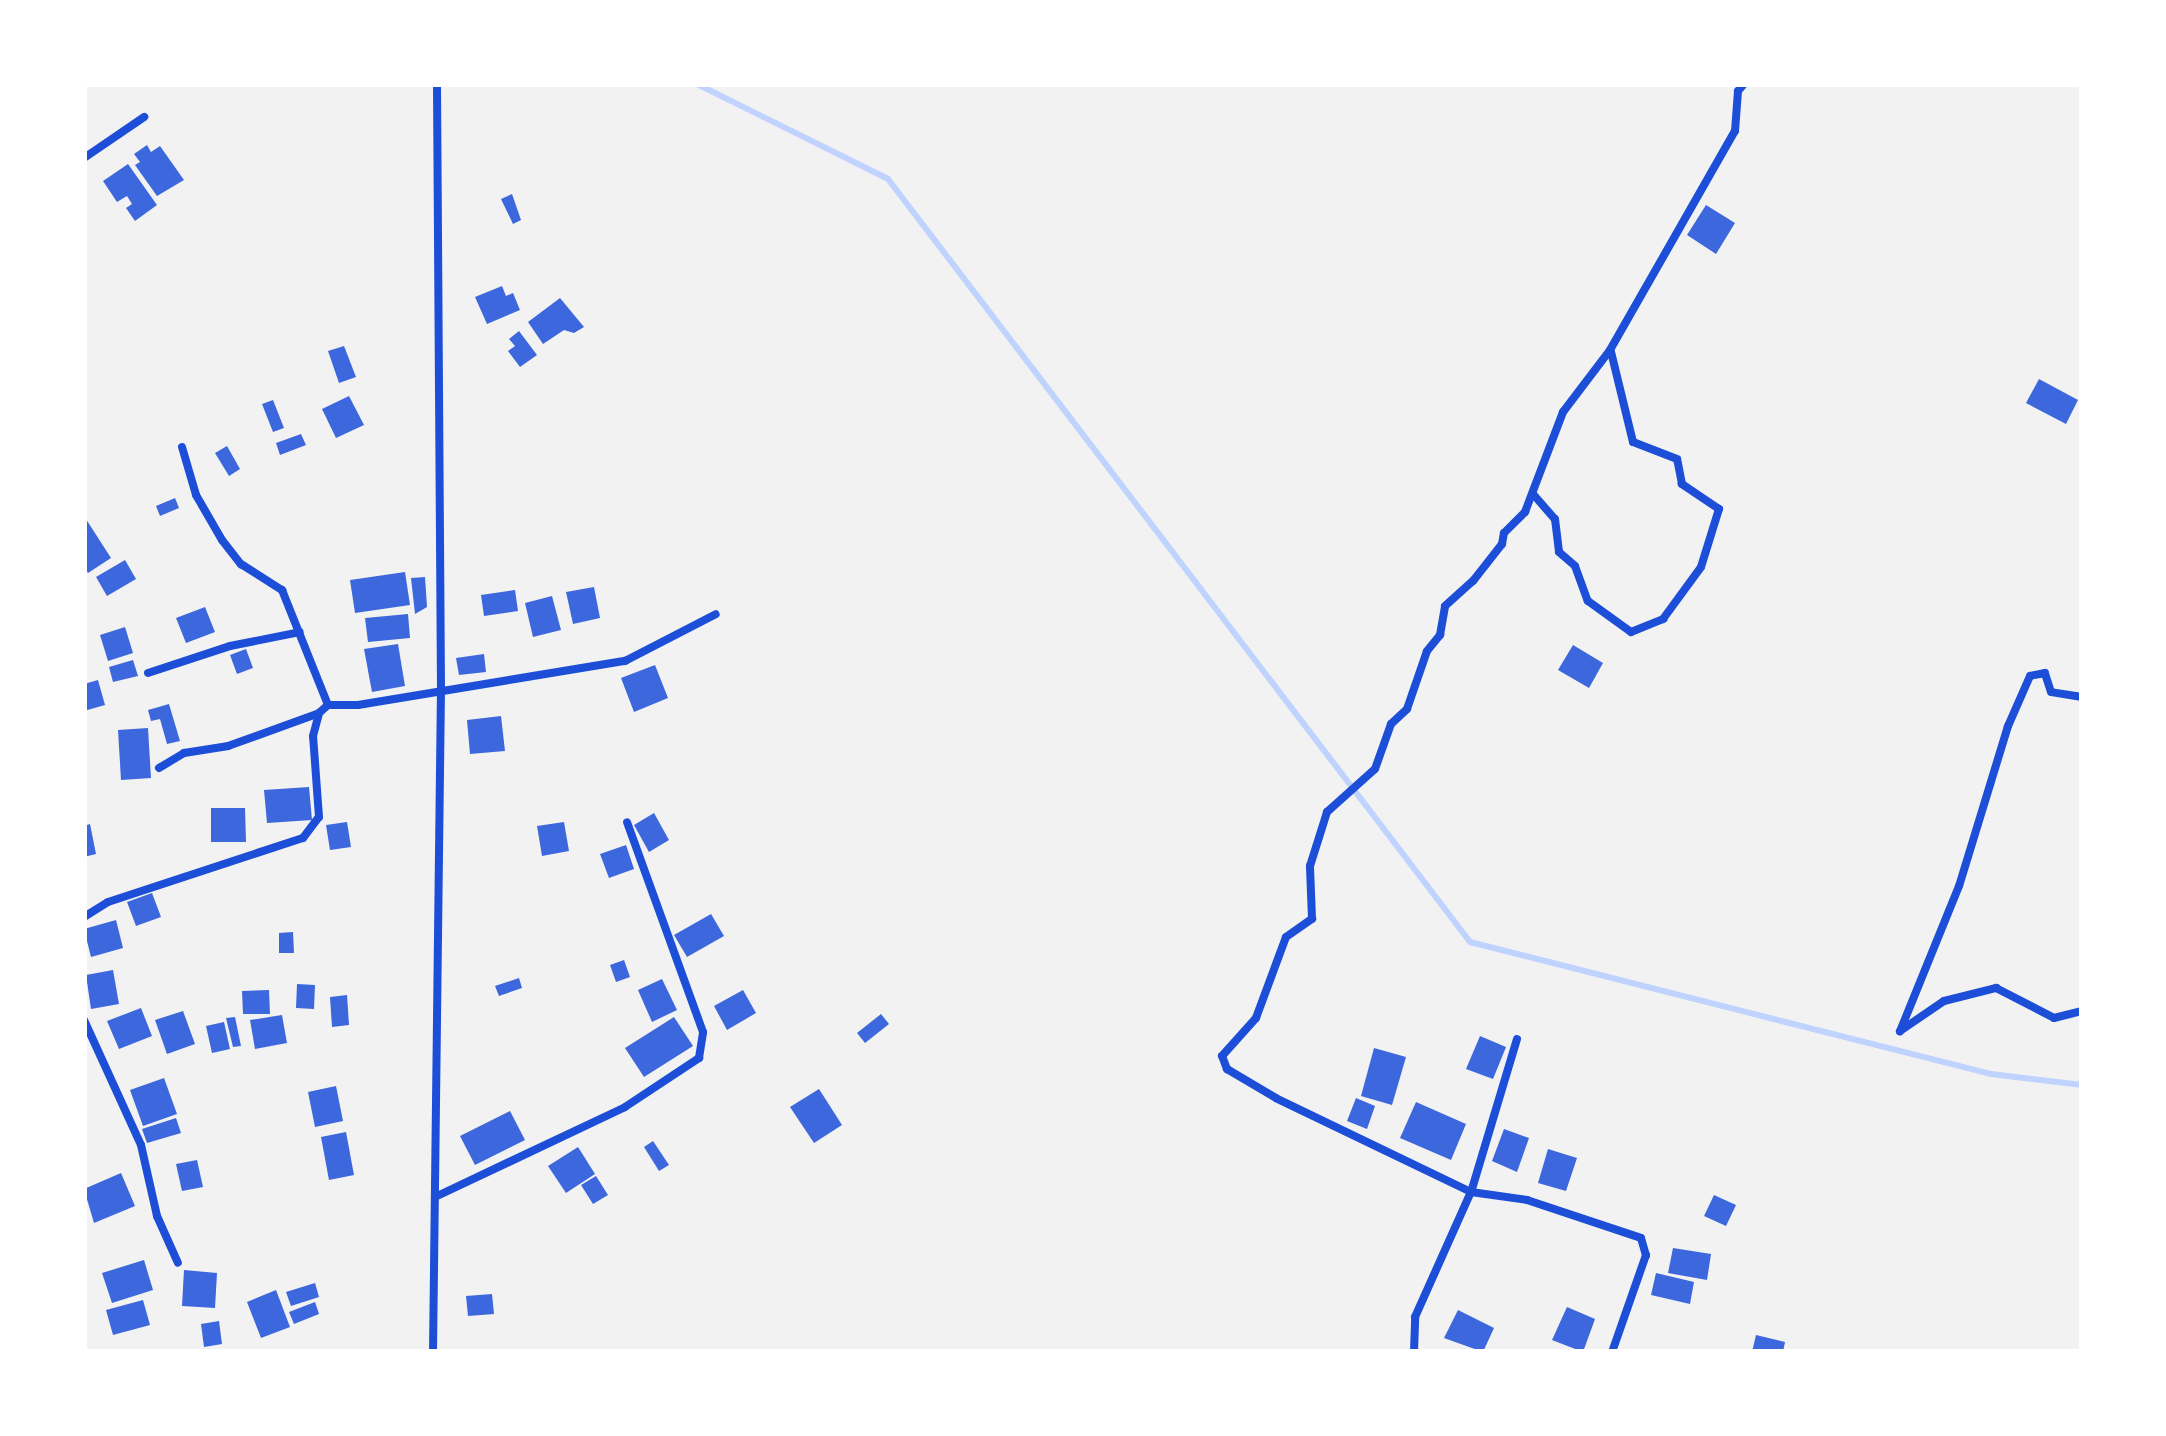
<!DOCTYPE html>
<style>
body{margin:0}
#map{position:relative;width:2166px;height:1436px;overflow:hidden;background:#f2f2f2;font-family:"IBM Plex Serif",serif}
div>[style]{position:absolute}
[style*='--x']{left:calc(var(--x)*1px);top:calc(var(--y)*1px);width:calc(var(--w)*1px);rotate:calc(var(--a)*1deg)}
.stream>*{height:6px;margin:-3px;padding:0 3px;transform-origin:3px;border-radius:3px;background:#bfd3fe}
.building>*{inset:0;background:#3d67dc}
.minor>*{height:8px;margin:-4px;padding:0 4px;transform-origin:4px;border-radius:4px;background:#1d4ed8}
span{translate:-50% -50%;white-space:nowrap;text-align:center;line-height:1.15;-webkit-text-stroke:12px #fff;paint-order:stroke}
.frame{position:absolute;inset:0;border:87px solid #fff;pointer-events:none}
</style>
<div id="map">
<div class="stream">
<i style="--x:697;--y:84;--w:213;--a:26.4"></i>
<i style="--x:888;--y:179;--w:960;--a:52.66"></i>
<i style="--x:1470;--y:942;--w:537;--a:14.22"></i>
<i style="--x:1991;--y:1074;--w:92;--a:6.9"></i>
</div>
<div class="building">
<i style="clip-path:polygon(147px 145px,151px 152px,160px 146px,184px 180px,157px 196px,135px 165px,140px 162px,134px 154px)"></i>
<i style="clip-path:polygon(128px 164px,157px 205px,135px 221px,126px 208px,132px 204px,127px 196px,117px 202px,103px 181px)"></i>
<i style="clip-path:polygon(512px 194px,521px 220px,513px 224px,501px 199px)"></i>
<i style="clip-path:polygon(1706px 205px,1735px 223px,1716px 254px,1687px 235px)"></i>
<i style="clip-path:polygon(502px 286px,506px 296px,513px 293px,520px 310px,487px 324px,475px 297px)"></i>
<i style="clip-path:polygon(560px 298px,584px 327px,574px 333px,564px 330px,543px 344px,528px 322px)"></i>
<i style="clip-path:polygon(519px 331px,537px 355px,520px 367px,508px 351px,515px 346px,509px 339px)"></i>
<i style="clip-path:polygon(344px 346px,356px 377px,339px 383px,328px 351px)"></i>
<i style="clip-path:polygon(2039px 379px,2078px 400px,2066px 424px,2026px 403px)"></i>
<i style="clip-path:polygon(349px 396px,364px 425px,336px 438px,322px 409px)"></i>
<i style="clip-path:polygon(273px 400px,284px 428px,273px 432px,262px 404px)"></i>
<i style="clip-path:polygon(301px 434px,306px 445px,280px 455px,276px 443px)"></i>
<i style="clip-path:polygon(227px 446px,240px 469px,229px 476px,215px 453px)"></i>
<i style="clip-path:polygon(175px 498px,179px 508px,160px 516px,156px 506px)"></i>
<i style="clip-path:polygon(84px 516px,111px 558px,88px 573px,84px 567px)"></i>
<i style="clip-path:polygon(125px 560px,136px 579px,107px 596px,96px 577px)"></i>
<i style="clip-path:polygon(405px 572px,410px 605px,355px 613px,350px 580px)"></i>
<i style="clip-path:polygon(425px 577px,427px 607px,415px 614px,411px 578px)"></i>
<i style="clip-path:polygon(594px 587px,600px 618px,573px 624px,566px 592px)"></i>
<i style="clip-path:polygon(515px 590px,518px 611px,484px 616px,481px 595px)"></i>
<i style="clip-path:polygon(552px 596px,561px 630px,533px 637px,525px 603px)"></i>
<i style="clip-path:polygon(205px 607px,215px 632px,186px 643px,176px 618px)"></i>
<i style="clip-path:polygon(408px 614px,410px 638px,368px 642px,365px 618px)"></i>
<i style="clip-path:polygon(125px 627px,133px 653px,108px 661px,100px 635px)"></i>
<i style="clip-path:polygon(398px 644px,405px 686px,372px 692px,364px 649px)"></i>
<i style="clip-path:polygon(1573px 645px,1603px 663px,1589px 688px,1558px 670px)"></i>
<i style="clip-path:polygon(246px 649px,253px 668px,237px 674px,230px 655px)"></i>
<i style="clip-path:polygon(484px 654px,486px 672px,459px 675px,456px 658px)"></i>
<i style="clip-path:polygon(133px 660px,138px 676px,113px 682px,109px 667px)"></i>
<i style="clip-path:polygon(655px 665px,668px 698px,634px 712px,621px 678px)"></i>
<i style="clip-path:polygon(98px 680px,105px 705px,84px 711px,84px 684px)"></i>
<i style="clip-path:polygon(169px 704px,180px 741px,167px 744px,160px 719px,151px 721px,148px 710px)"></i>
<i style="clip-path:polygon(501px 716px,505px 751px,470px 754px,467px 720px)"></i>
<i style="clip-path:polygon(148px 728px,151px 778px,121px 780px,118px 730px)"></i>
<i style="clip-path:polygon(309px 787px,312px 820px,267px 823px,264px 790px)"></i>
<i style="clip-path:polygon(211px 808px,245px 808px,246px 842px,211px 842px)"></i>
<i style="clip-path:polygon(654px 813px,669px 840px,649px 852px,634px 825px)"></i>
<i style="clip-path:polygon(347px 822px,351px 847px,330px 850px,326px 825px)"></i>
<i style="clip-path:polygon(564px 822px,569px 851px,542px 856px,537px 826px)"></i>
<i style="clip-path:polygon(90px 824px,96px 854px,84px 857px,84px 826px)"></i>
<i style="clip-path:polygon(626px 845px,634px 869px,609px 878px,600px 854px)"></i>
<i style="clip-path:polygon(152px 893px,161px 917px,136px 926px,127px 902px)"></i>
<i style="clip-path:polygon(711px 914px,724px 936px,687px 957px,674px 935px)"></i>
<i style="clip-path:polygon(116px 920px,123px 948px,91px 957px,84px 929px)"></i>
<i style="clip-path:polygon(293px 932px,294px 953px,279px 953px,279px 933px)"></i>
<i style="clip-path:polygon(624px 960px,630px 977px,616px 982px,610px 965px)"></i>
<i style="clip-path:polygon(113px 970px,119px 1004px,91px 1009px,86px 975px)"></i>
<i style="clip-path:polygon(519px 978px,522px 988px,499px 996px,495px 986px)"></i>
<i style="clip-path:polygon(662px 979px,677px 1010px,652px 1022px,638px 990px)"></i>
<i style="clip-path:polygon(297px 984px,315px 985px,314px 1009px,296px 1008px)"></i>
<i style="clip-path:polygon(269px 990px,270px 1014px,243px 1014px,242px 991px)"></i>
<i style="clip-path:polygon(743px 990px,756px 1013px,727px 1030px,714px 1006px)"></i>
<i style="clip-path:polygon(347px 995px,349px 1025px,332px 1027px,330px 997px)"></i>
<i style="clip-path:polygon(141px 1008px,152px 1036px,119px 1049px,107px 1021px)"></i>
<i style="clip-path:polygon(183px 1011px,195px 1044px,167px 1054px,155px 1020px)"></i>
<i style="clip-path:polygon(881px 1014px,889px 1024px,865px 1043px,857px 1033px)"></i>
<i style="clip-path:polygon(282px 1015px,287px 1043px,255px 1049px,250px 1020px)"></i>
<i style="clip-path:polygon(235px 1017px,241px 1046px,233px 1047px,226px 1018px)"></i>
<i style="clip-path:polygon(674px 1017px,693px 1046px,644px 1077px,625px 1048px)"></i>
<i style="clip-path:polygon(224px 1022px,230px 1049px,212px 1053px,206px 1026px)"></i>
<i style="clip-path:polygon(1480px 1036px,1506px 1047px,1493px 1079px,1466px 1069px)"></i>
<i style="clip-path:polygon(1374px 1048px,1406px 1057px,1392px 1105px,1361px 1096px)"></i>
<i style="clip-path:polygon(164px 1078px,177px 1114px,143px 1126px,130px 1090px)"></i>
<i style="clip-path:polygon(336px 1086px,343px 1121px,315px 1127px,308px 1092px)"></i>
<i style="clip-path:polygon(819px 1089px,842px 1125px,814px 1143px,790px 1107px)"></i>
<i style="clip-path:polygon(1356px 1098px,1375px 1106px,1367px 1129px,1347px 1121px)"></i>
<i style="clip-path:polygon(1416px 1102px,1466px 1124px,1451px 1160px,1400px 1138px)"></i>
<i style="clip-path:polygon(510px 1111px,525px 1140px,475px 1165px,460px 1136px)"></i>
<i style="clip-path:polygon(176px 1118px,181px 1133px,147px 1143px,142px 1129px)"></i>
<i style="clip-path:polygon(1504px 1129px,1529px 1138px,1517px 1172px,1492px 1161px)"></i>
<i style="clip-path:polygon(346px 1132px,354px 1175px,329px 1180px,321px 1137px)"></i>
<i style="clip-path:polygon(653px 1141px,669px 1165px,659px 1171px,644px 1147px)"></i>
<i style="clip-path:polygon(578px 1147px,595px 1174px,566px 1193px,548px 1166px)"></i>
<i style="clip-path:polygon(1548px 1149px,1577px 1158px,1566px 1191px,1538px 1183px)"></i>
<i style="clip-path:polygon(197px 1160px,203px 1187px,182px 1191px,176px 1164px)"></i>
<i style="clip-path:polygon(121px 1173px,135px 1206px,94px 1223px,84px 1189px)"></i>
<i style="clip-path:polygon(596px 1176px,608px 1195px,593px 1204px,581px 1185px)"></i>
<i style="clip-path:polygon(1714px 1195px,1736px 1205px,1726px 1226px,1704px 1216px)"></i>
<i style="clip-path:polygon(1673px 1248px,1711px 1254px,1707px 1280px,1668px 1273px)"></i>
<i style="clip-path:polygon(144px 1260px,153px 1290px,112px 1303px,102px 1273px)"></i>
<i style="clip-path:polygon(184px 1270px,217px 1273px,215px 1308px,182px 1306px)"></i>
<i style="clip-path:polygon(1656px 1273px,1694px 1282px,1690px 1304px,1651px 1295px)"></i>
<i style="clip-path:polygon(315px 1283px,319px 1297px,291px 1306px,286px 1292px)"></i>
<i style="clip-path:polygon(276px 1290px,290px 1327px,261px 1338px,247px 1302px)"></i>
<i style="clip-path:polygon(492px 1294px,494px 1314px,468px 1316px,466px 1296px)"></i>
<i style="clip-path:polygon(143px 1300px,150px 1325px,113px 1335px,106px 1310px)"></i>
<i style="clip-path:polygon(315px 1302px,319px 1314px,294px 1324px,289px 1312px)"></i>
<i style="clip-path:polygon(1567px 1307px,1595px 1319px,1583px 1352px,1552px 1340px)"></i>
<i style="clip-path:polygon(1458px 1310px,1494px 1328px,1483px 1352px,1444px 1338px)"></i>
<i style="clip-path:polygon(219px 1321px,222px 1344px,204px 1347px,201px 1324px)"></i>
<i style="clip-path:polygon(1756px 1335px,1785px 1342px,1783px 1352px,1752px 1352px)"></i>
</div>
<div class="minor">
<i style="--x:84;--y:158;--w:73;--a:-34.3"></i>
<i style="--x:182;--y:447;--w:50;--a:73.7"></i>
<i style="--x:196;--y:495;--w:52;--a:60"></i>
<i style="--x:222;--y:540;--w:31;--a:52"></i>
<i style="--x:241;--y:564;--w:49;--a:32.4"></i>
<i style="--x:282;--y:590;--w:124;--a:68.2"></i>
<i style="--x:1533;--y:494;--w:33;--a:49"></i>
<i style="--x:1555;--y:519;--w:33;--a:83"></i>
<i style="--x:1559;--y:552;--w:21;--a:41"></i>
<i style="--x:1575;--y:566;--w:37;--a:70"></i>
<i style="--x:1588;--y:601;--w:53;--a:35.8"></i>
<i style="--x:1631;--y:632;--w:35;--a:-22"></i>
<i style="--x:1663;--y:619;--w:64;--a:-53.8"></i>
<i style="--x:1701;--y:567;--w:61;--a:-72.8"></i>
<i style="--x:1719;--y:509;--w:45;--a:-146"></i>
<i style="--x:1682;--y:484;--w:25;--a:-101"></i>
<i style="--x:1677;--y:459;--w:47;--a:-158.9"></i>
<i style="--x:1633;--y:442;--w:93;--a:-103.7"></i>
<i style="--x:148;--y:673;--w:86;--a:-18.2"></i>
<i style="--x:230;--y:646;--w:71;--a:-11.3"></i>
<i style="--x:2082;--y:697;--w:31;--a:-171"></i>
<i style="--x:2051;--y:692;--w:20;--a:-108"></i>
<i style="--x:2045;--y:673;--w:15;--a:169"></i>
<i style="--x:2030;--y:676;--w:55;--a:113.7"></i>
<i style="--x:2008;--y:726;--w:167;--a:107"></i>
<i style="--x:1959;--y:886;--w:157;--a:112.1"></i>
<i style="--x:1900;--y:1031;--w:53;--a:-34.3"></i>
<i style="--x:1944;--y:1001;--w:54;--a:-14"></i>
<i style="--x:1996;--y:988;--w:65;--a:27.3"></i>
<i style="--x:2054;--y:1018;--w:29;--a:-14"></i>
<i style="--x:159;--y:768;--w:29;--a:-31"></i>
<i style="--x:184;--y:753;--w:45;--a:-9"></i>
<i style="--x:228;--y:746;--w:95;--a:-19.8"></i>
<i style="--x:84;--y:917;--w:28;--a:-32"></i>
<i style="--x:108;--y:902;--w:205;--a:-18.2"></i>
<i style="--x:303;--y:838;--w:26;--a:-53"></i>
<i style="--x:319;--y:817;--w:81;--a:-94.2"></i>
<i style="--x:313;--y:736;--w:24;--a:-75"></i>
<i style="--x:319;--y:713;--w:12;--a:-42"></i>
<i style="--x:328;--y:705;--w:30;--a:0"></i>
<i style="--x:358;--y:705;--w:271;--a:-9.4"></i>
<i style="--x:625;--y:661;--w:102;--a:-27.3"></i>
<i style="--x:84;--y:1020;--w:137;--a:65.5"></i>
<i style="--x:141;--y:1145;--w:73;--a:77.3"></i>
<i style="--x:157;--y:1216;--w:51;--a:65.9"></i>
<i style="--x:1517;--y:1039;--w:160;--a:106.7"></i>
<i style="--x:1471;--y:1192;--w:216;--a:-154.3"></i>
<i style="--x:1276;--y:1098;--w:57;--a:-149.4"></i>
<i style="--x:1227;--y:1069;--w:14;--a:-111"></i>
<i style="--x:1222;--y:1056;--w:51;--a:-48.2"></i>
<i style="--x:1256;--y:1018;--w:86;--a:-69.7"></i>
<i style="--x:1286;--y:937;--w:32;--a:-35"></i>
<i style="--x:1312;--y:919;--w:53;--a:-92.2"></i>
<i style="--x:1310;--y:866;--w:57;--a:-72.5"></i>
<i style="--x:1327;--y:812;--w:64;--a:-41.9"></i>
<i style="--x:1375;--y:769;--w:48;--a:-70.4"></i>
<i style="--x:1391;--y:724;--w:22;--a:-43"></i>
<i style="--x:1407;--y:709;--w:61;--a:-71"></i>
<i style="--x:1427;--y:651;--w:21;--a:-51"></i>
<i style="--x:1440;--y:635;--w:29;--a:-80"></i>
<i style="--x:1445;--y:606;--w:38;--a:-42"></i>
<i style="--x:1473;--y:581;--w:47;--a:-51.9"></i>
<i style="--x:1502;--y:544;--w:11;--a:-80"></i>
<i style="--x:1504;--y:533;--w:30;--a:-45"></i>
<i style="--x:1525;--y:512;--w:107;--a:-69.2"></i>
<i style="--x:1563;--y:412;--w:78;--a:-52.8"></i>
<i style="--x:1610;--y:350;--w:252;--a:-60.3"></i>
<i style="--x:1735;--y:131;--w:40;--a:-85.7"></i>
<i style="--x:1738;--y:91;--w:9;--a:-49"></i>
<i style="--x:435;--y:1197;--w:210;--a:-25.3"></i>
<i style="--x:625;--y:1107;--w:89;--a:-33.5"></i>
<i style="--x:699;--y:1058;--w:26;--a:-81"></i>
<i style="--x:703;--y:1032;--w:223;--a:-109.9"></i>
<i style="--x:433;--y:1352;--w:662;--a:-89.31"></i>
<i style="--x:441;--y:690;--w:606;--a:-90.38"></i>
<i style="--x:1414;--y:1352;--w:35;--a:-88"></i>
<i style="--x:1415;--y:1317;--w:137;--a:-65.9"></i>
<i style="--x:1471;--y:1192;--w:57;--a:8.1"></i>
<i style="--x:1527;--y:1200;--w:120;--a:18.4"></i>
<i style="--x:1641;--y:1238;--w:18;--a:74"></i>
<i style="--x:1646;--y:1255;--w:103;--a:109.3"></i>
</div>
<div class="frame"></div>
</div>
